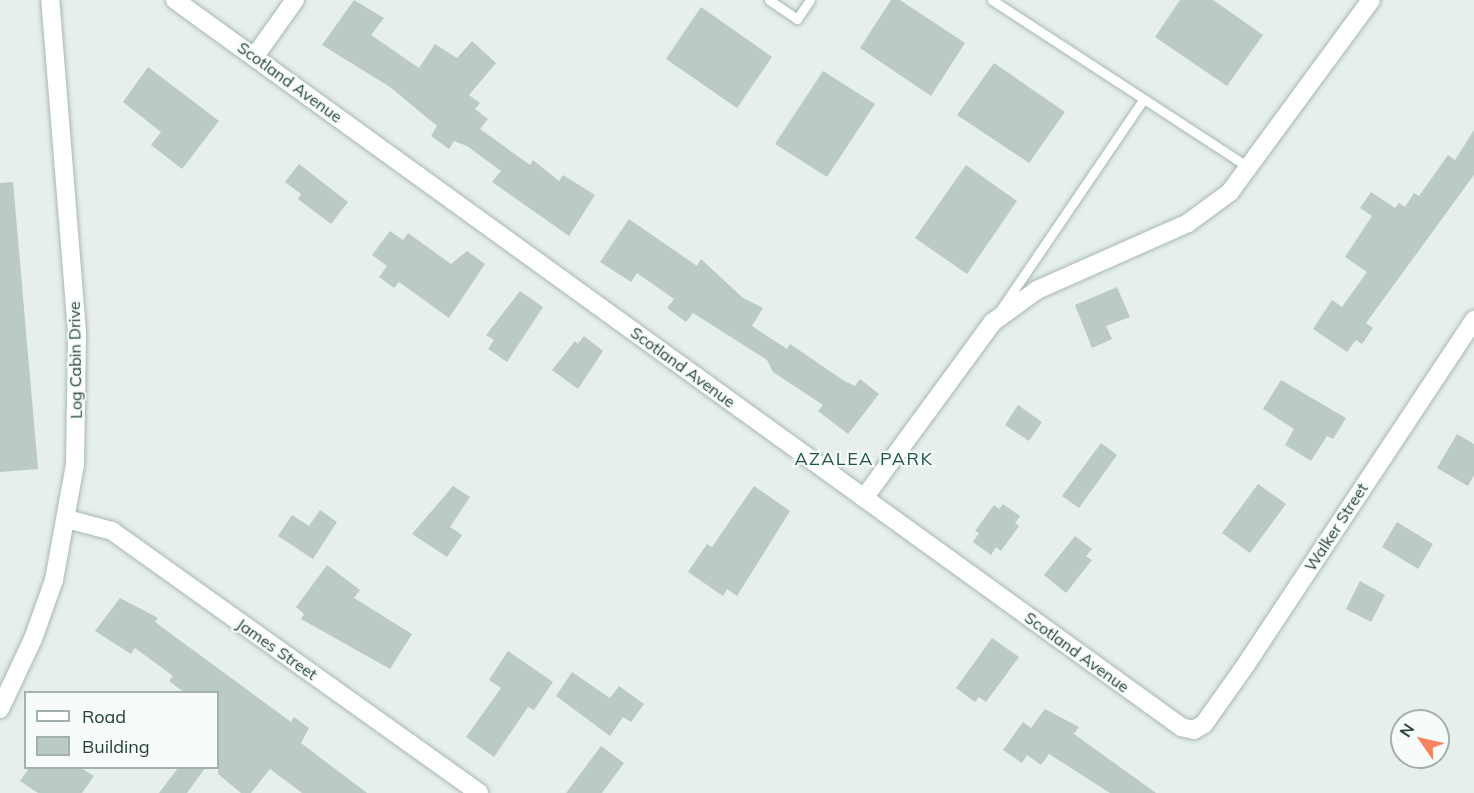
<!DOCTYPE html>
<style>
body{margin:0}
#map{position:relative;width:1474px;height:793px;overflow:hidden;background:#e6efeb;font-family:Mulish,sans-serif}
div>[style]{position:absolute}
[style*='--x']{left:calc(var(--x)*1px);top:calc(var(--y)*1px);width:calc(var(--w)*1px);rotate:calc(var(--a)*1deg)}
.building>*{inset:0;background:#bbcac4}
.roads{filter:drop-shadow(0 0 2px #a8b8b2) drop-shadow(0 0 2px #a8b8b2)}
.service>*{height:9px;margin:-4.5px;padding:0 4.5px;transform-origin:4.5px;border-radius:4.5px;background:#fff}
.minor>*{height:18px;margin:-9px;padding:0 9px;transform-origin:9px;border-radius:9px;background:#fff}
.tertiary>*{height:18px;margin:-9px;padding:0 9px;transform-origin:9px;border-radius:9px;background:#fff}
span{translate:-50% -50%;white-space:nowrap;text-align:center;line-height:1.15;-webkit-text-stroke:4.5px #f7fbf9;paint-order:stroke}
.street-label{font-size:16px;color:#24423a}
.neighbourhood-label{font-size:18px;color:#1f5548;letter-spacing:1.5px}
.legend{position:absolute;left:24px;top:691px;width:195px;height:78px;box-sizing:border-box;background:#f7fbf9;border:2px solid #a3b1ad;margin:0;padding:8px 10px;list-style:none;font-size:18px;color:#24423a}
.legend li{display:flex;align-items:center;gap:12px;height:30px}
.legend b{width:30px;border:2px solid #a3b1ad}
.north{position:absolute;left:1390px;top:709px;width:60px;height:60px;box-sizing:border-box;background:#f7fbf9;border:2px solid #a3b1ad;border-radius:50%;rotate:304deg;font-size:16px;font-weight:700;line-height:24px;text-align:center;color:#24423a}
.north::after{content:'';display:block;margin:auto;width:21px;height:27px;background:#f4845f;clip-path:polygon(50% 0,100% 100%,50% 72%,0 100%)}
</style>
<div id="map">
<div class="building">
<i style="clip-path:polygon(354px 0,384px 18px,371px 35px,419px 68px,435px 44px,457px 58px,472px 41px,496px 63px,469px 95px,480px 103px,475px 109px,488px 119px,480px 129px,530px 165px,533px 160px,559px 181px,563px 175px,595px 195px,569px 236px,492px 182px,501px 171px,467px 146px,454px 141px,449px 149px,431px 136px,437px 126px,390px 87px,322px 45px)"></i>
<i style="clip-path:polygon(891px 0,900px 0,965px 43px,931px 96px,860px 48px)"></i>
<i style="clip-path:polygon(1180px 0,1213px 0,1263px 35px,1227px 86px,1155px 37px)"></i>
<i style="clip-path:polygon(701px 7px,772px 57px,737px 108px,666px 59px)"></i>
<i style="clip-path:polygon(994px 63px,1065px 112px,1029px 163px,957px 115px)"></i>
<i style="clip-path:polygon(148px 67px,219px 121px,182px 169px,151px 145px,161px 132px,123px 102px)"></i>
<i style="clip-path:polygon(823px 71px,875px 104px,827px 177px,775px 144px)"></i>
<i style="clip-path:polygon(1474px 130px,1474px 175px,1366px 323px,1373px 328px,1362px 344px,1356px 340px,1347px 352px,1313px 329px,1332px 300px,1342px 307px,1367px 272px,1345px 257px,1372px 216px,1360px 208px,1371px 192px,1395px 208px,1399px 203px,1405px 207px,1414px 193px,1419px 196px,1448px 155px,1455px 160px)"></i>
<i style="clip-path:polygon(299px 164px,348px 202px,331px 224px,298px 199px,301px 194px,285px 182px)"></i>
<i style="clip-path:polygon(966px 165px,1017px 201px,967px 274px,915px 238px)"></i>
<i style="clip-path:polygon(13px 182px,38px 469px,0 472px,0 183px)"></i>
<i style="clip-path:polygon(629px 219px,697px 266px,701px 259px,743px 298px,763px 308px,752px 326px,787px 349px,790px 344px,843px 380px,855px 386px,860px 379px,879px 394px,848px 434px,818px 411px,823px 405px,773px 372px,767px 360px,693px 313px,686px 322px,667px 308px,674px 299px,637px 273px,631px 282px,600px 262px)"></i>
<i style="clip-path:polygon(390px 231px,403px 240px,408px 233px,451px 264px,467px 251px,485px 264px,449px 318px,399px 282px,394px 288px,379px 277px,387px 266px,372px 255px)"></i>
<i style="clip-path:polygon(1117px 287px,1130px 317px,1106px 326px,1112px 339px,1092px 348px,1075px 305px)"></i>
<i style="clip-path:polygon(520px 291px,543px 307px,507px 362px,488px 349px,494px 340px,486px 335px)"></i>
<i style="clip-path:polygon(584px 336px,603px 351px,578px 389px,552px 370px,575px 341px,578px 344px)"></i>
<i style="clip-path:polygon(1281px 380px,1346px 418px,1333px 439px,1327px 436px,1311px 461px,1285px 445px,1294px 429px,1263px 409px)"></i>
<i style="clip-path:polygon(1018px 405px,1042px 422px,1029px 441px,1005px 425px)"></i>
<i style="clip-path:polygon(1457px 434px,1474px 444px,1474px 475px,1468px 486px,1437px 468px)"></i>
<i style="clip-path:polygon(1101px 443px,1117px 455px,1079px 508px,1062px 496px)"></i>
<i style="clip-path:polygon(1258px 484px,1286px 504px,1250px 553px,1222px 533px)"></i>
<i style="clip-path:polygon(453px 486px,470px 497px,450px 527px,462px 535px,447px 557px,412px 534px)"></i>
<i style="clip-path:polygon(754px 486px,790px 511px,737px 596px,727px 589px,723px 596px,688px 572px,707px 544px,712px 547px)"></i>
<i style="clip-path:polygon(1003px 504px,1020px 516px,1015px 523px,1019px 526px,1001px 551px,996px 547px,991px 555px,973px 542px,979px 533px,975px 531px,994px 505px,999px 509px)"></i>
<i style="clip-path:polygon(320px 510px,337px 522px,313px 559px,278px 536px,292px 515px,309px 526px)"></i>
<i style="clip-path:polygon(1397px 522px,1433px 544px,1418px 569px,1382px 547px)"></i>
<i style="clip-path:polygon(1075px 536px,1092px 549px,1086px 556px,1092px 560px,1066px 593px,1044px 575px)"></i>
<i style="clip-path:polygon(327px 565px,360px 590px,354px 598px,412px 634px,390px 669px,301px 619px,304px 614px,296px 607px)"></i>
<i style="clip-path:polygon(1360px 581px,1385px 595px,1371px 622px,1346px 609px)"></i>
<i style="clip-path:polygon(120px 598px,158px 618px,155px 622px,291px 722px,294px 717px,309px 728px,301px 743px,367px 793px,302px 793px,270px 769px,251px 793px,241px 793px,218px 774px,218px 693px,185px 693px,169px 681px,173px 676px,135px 648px,131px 654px,95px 631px)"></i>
<i style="clip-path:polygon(992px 638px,1019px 657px,986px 702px,979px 697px,975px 702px,956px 688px)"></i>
<i style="clip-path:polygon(508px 651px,553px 682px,534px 710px,528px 707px,494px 757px,466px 737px,501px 688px,489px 680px)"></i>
<i style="clip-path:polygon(572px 672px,610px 698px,619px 686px,644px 704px,631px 722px,623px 717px,610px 736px,556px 696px)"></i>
<i style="clip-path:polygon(1045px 709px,1079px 727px,1074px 734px,1156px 793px,1110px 793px,1049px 754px,1041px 765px,1027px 755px,1022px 763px,1003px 750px,1023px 722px,1031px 728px)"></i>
<i style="clip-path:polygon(601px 746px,624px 763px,602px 793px,566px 793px)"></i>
<i style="clip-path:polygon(29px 768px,81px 768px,94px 776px,82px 793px,38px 793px,20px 781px)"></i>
<i style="clip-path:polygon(178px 768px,205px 768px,187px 793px,159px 793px)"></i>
</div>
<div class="roads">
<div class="service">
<i style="--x:769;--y:0;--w:34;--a:34"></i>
<i style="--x:797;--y:19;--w:23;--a:-56"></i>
<i style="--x:992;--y:0;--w:304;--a:33.1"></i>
<i style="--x:1001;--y:309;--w:253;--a:-55.8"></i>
</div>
<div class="minor">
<i style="--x:175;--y:0;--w:1241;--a:35.85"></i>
<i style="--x:1181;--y:727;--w:13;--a:13"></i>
<i style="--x:1194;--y:730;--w:12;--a:-31"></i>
<i style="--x:1204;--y:724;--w:67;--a:-54.7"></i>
<i style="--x:1243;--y:669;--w:419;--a:-56.5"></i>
<i style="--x:255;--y:56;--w:69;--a:-54.5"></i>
<i style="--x:864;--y:498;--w:218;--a:-53.8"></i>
<i style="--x:993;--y:322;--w:54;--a:-36"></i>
<i style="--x:1037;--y:290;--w:165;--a:-23.9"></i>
<i style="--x:1188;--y:223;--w:52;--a:-36.4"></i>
<i style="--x:1230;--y:192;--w:238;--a:-53.7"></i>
<i style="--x:67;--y:519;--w:47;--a:14.9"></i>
<i style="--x:112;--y:531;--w:451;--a:35.5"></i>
</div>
<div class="tertiary">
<i style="--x:0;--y:709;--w:77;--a:-64.8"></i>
<i style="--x:33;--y:639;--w:63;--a:-70.4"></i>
<i style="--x:54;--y:580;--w:117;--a:-79.7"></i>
<i style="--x:75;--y:465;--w:133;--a:-89.1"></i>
<i style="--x:77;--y:332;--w:333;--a:-94.6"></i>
</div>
</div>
<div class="street-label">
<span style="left:290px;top:82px;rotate:36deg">Scotland Avenue</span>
<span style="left:75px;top:360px;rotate:-91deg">Log Cabin Drive</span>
<span style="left:683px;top:367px;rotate:36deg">Scotland Avenue</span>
<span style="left:1336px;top:527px;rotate:-57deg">Walker Street</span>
<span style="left:277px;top:649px;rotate:35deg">James Street</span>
<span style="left:1077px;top:652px;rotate:36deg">Scotland Avenue</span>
</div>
<div class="neighbourhood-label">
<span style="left:864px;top:459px">AZALEA PARK</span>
</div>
<ul class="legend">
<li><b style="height:8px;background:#fff"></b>Road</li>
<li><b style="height:16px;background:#bbcac4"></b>Building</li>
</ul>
<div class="north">N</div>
</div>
